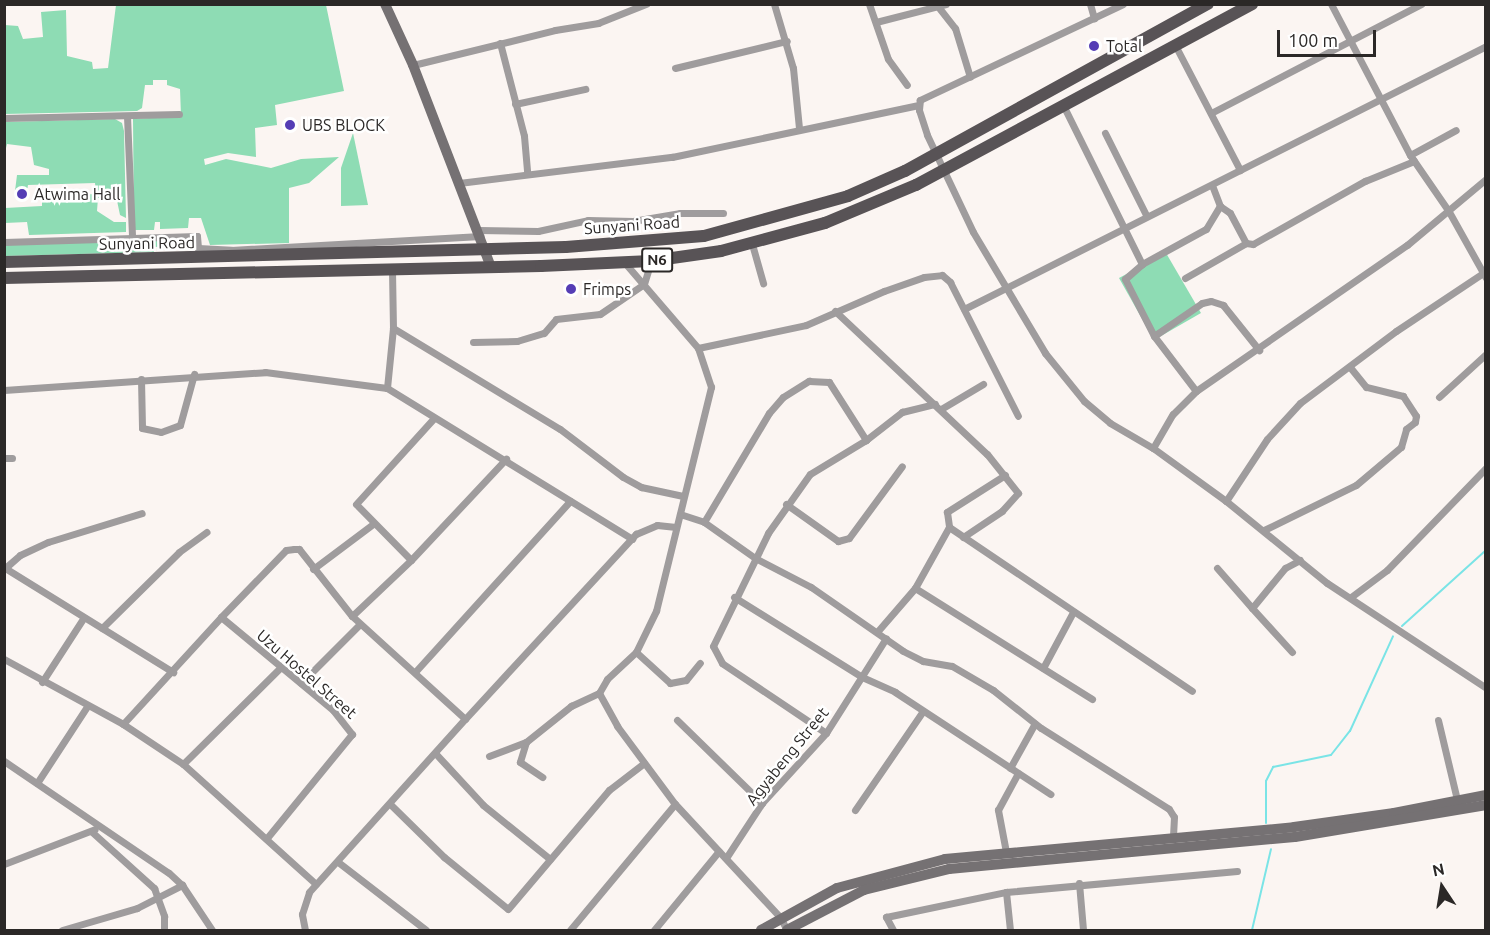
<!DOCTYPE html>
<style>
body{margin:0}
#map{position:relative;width:1490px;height:935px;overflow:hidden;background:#fbf5f2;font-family:Ubuntu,sans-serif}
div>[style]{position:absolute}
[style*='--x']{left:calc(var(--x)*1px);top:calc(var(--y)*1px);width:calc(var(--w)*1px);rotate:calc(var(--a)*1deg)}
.green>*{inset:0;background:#8edcb4}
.stream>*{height:2px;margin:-1px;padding:0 1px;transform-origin:1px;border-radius:1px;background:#7ae4e6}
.street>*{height:7px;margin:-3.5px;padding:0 3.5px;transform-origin:3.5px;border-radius:3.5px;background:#9f9c9d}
.secondary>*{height:10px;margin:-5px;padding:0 5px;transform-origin:5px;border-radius:5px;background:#757173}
.primary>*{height:12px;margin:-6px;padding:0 6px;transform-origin:6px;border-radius:6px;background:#585356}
.dots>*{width:16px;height:16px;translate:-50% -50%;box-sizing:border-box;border:3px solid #fff;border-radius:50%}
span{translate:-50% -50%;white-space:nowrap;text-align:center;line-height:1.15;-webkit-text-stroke:5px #fff;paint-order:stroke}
.shield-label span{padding:2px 4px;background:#fff;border:2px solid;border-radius:4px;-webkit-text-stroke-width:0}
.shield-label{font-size:15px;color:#2b2827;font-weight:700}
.poi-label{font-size:16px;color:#2b2827}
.left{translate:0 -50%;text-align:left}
.street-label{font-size:16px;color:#2b2827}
.frame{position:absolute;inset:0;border:6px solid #2b2827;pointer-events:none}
.north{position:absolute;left:1412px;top:857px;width:60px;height:60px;-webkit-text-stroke:4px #fff;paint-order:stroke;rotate:348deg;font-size:16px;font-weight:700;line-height:24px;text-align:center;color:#2b2827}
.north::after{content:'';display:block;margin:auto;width:21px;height:27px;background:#2b2827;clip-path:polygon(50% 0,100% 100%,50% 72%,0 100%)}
.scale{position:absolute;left:1277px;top:30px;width:99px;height:27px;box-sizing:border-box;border:3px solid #2b2827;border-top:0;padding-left:8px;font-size:18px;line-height:21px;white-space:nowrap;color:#2b2827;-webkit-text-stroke:4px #fff;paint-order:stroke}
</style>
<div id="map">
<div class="green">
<i style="clip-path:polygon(116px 5px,326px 5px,344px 91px,275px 105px,277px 125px,255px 128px,256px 157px,228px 153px,204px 159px,205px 165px,226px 159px,271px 168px,301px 159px,339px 157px,309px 183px,289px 188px,289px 243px,210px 245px,201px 218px,189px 218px,188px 228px,160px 229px,160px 222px,155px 222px,154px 230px,134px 230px,133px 119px,181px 116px,180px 89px,167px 85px,167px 80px,153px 80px,153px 85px,145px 85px,142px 108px,137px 111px,5px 114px,5px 25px,18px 26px,23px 39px,43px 37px,41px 12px,66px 10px,67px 56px,92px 62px,93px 69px,108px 68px)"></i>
<i style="clip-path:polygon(115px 119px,122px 123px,124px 131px,126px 218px,120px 215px,115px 191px,106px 191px,106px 198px,98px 198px,97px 211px,114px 222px,126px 222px,126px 232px,29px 235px,27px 222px,5px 223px,5px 208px,42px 206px,42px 196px,96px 194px,95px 183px,28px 185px,27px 191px,15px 191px,17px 175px,49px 175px,49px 169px,34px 165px,31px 147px,7px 144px,5px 152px,5px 122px)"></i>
<i style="clip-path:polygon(353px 133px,368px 205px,341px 206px,341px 168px)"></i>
<i style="clip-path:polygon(159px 239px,160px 243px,181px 246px,154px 247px,154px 252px,5px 256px,4px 244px)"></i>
<i style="clip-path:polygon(1166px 253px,1201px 313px,1154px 340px,1119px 278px)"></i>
</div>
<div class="stream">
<i style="--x:1402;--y:626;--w:113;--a:-42.1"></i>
<i style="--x:1266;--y:823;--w:42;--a:-90"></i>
<i style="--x:1266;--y:781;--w:16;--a:-63"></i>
<i style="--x:1273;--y:767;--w:59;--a:-11.7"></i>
<i style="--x:1331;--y:755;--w:31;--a:-52"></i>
<i style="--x:1350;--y:731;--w:104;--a:-65.6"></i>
<i style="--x:1252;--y:930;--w:83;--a:-76.8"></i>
</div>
<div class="street">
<i style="--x:774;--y:4;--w:67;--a:73.5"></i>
<i style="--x:793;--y:68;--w:60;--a:84.3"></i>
<i style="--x:869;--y:4;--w:58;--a:70.9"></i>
<i style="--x:888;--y:59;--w:32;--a:54"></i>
<i style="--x:936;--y:4;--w:31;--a:52"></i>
<i style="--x:955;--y:28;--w:51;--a:73"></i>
<i style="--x:1090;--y:4;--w:15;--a:74"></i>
<i style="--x:1123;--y:4;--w:225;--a:154.7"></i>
<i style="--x:920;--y:100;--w:10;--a:96"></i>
<i style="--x:919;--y:110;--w:26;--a:72"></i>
<i style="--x:927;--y:135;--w:107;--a:64.6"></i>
<i style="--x:973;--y:232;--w:141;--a:59.2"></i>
<i style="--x:1045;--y:353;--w:62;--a:50.9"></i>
<i style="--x:1084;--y:401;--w:34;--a:40"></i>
<i style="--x:1110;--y:423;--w:50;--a:30.2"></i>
<i style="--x:1153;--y:448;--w:90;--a:36"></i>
<i style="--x:1226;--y:501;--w:130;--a:39.1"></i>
<i style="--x:1327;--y:583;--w:191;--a:33.4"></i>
<i style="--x:1331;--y:4;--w:170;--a:62.4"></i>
<i style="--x:1410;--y:155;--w:67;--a:55.4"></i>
<i style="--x:1448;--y:210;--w:78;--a:60.8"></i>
<i style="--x:876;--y:22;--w:72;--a:-14.4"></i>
<i style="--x:500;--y:43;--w:96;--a:75.5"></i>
<i style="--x:524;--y:136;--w:38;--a:85"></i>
<i style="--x:1175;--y:45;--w:141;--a:62.5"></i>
<i style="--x:413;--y:65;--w:146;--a:-13.8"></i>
<i style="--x:555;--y:30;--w:44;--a:-9.2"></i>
<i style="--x:598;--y:23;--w:52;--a:-21.6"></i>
<i style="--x:675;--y:68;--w:115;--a:-13.6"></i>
<i style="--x:515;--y:104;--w:72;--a:-12.1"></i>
<i style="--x:1063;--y:105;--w:178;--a:63.6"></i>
<i style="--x:1211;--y:113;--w:237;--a:-27.4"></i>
<i style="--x:127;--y:116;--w:121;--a:87.6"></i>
<i style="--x:4;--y:118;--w:175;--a:-1.3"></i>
<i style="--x:1105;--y:133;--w:92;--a:63.4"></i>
<i style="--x:1410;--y:155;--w:52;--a:-28.5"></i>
<i style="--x:459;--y:183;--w:215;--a:-7"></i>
<i style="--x:672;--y:157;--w:252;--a:-11.9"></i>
<i style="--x:1220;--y:206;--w:12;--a:35"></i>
<i style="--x:1230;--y:213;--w:34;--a:62"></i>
<i style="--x:1246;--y:243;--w:7;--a:8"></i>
<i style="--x:1253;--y:244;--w:129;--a:-29.4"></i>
<i style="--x:1365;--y:181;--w:53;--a:-22.2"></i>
<i style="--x:479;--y:230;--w:59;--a:1"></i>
<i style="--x:538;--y:231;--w:51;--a:-12.4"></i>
<i style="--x:588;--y:220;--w:45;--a:1.3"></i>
<i style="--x:633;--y:221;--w:48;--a:-9.7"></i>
<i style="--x:680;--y:213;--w:43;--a:0"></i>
<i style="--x:4;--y:242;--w:193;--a:-1.8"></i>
<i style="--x:197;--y:236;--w:12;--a:85"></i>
<i style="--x:198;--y:248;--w:33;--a:3"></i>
<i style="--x:231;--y:250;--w:250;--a:-3.2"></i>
<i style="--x:752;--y:244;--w:41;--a:74.2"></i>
<i style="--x:1185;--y:278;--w:70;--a:-29.8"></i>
<i style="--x:964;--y:309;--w:585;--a:-26.74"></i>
<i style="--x:835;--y:311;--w:209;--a:43.3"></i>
<i style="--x:987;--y:454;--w:50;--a:51.5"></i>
<i style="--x:1018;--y:493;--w:24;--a:132"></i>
<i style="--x:1002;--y:511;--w:47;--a:146.3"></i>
<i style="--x:393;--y:328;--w:195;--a:31.2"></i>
<i style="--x:560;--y:429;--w:79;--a:37.3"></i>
<i style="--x:623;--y:477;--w:21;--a:29"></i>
<i style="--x:641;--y:487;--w:43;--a:12.1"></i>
<i style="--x:1154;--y:336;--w:58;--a:-34.5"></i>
<i style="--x:1202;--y:303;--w:9;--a:-13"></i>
<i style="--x:1211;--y:301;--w:13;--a:18"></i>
<i style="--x:1223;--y:305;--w:58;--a:51.3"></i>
<i style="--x:473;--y:342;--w:44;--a:-1.3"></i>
<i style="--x:517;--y:341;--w:28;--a:-17"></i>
<i style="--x:544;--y:333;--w:18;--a:-49"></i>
<i style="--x:556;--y:319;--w:44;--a:-6.5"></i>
<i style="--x:600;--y:314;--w:53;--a:-34.3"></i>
<i style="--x:644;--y:284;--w:24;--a:-73"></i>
<i style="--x:698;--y:348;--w:110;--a:-12"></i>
<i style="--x:806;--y:325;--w:85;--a:-23.6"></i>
<i style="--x:884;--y:291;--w:42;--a:-19.3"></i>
<i style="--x:924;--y:277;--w:18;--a:-6"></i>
<i style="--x:942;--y:275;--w:11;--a:41"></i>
<i style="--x:950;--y:282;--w:150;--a:63.1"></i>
<i style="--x:141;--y:379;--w:49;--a:88.8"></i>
<i style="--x:142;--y:428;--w:19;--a:12"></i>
<i style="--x:161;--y:432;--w:20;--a:-20"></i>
<i style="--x:180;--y:425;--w:53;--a:-74.6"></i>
<i style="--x:387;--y:388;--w:60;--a:-84.3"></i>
<i style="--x:393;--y:328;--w:58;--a:-91"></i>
<i style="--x:4;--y:390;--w:262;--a:-3.9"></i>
<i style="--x:265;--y:372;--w:123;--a:7.5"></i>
<i style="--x:387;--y:388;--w:288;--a:31.6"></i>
<i style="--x:1196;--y:391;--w:69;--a:-127.4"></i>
<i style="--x:1154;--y:336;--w:64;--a:-117"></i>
<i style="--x:1125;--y:279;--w:23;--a:-41"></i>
<i style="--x:1142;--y:264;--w:73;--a:-28.7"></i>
<i style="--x:1206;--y:229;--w:27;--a:-59"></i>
<i style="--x:1220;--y:206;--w:22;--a:-111"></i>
<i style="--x:1439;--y:397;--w:64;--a:-42.5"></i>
<i style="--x:941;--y:409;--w:49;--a:-30.8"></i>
<i style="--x:1153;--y:448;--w:39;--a:-60"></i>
<i style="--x:1173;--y:414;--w:33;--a:-45"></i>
<i style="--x:1196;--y:391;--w:257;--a:-34.7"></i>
<i style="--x:1407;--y:245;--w:103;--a:-39.9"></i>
<i style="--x:4;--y:458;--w:8;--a:0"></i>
<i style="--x:1005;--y:475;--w:69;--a:147.5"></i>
<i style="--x:947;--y:512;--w:15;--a:82"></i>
<i style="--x:949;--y:527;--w:293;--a:34"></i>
<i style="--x:1226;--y:501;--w:74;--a:-56.5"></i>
<i style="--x:1267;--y:439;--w:49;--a:-47.5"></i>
<i style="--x:1300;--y:403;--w:120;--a:-36.9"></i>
<i style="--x:1396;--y:331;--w:108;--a:-33.7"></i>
<i style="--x:786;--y:504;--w:64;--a:35.4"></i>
<i style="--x:838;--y:541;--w:11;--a:-15"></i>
<i style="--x:849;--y:538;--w:89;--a:-53.6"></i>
<i style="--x:680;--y:514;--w:25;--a:18"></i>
<i style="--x:704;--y:522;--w:62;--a:35.2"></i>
<i style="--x:755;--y:558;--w:63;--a:27.4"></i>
<i style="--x:811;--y:587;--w:112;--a:34.8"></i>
<i style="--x:903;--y:651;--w:22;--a:27"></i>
<i style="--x:923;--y:661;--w:29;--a:10"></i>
<i style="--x:952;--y:666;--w:48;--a:30.3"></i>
<i style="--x:993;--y:690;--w:61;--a:38.4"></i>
<i style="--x:1041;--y:728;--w:151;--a:32.3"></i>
<i style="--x:1169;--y:809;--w:9;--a:58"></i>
<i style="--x:1174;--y:817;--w:22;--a:93"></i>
<i style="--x:704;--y:522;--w:127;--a:-59.2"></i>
<i style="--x:769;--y:413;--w:21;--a:-49"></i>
<i style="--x:783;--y:397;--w:31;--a:-32"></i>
<i style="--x:809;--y:381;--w:20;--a:3"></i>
<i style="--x:829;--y:382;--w:69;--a:57.5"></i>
<i style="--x:1264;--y:530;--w:102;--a:-26.1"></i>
<i style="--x:1356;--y:485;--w:59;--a:-40.2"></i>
<i style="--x:1401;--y:447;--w:19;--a:-74"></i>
<i style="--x:1406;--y:429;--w:11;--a:-38"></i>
<i style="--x:1415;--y:422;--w:6;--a:-81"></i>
<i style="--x:1416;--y:416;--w:24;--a:-123"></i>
<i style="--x:1403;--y:396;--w:38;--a:-166"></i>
<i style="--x:1366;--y:387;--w:26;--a:-129"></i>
<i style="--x:411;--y:560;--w:78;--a:-134.5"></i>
<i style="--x:356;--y:504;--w:116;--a:-47.8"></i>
<i style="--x:5;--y:568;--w:198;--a:31.8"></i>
<i style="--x:1217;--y:568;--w:53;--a:48.8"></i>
<i style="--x:4;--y:569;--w:21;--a:-41"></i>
<i style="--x:20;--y:555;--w:31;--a:-25"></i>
<i style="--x:48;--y:542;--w:98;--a:-17.1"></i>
<i style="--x:313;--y:569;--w:75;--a:-36.9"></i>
<i style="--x:915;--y:588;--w:209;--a:32.1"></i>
<i style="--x:734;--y:597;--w:151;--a:32"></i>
<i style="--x:862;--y:677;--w:36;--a:24"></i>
<i style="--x:895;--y:692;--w:186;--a:33.3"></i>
<i style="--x:1351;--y:597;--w:45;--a:-36.9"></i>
<i style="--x:1387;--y:570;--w:142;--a:-45.9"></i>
<i style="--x:352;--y:616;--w:81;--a:-43.5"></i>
<i style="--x:411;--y:560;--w:139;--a:-46.8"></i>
<i style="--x:221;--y:617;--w:146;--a:39.7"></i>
<i style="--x:333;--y:710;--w:31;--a:52"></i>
<i style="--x:352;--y:734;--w:134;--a:129.3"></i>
<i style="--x:102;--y:628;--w:108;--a:-44.6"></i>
<i style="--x:179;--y:552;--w:34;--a:-36"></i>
<i style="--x:877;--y:632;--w:58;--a:-49.2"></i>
<i style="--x:915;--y:588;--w:70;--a:-60.9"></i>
<i style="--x:636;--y:652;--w:46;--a:42.4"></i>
<i style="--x:670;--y:683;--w:16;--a:-11"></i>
<i style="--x:686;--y:680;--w:22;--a:-51"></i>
<i style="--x:1292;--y:652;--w:59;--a:-132.3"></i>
<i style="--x:1252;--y:608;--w:52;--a:-50.5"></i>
<i style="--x:1285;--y:568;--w:17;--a:-28"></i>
<i style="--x:4;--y:659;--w:136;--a:28.6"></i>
<i style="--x:123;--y:724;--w:72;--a:33.7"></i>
<i style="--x:183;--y:764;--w:179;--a:42.1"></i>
<i style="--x:1043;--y:668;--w:64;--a:-61.8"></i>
<i style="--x:415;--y:672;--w:231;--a:-47.8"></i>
<i style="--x:42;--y:682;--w:77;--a:-57.1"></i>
<i style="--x:301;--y:683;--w:83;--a:-45"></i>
<i style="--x:599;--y:693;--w:38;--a:61"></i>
<i style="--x:617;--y:726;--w:97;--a:53.4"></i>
<i style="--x:675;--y:804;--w:154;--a:47.1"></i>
<i style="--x:780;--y:917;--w:15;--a:62"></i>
<i style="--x:677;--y:720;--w:119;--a:44.3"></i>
<i style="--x:1438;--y:720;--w:82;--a:76.6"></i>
<i style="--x:123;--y:724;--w:145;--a:-47.5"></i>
<i style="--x:221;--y:617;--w:93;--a:-45.9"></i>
<i style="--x:286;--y:550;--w:8;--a:-7"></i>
<i style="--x:294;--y:549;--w:5;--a:0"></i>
<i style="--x:299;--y:549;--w:85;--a:51.7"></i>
<i style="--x:352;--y:616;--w:153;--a:42.3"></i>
<i style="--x:826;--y:733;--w:125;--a:-146.1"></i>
<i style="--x:722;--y:663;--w:19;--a:-118"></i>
<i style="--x:713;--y:646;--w:126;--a:-64"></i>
<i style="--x:768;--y:533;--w:72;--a:-54.6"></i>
<i style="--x:810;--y:474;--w:66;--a:-31.3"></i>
<i style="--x:866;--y:440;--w:46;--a:-37.9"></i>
<i style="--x:902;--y:412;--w:34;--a:-14"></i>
<i style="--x:526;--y:742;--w:21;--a:107"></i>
<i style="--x:520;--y:762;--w:27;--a:34"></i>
<i style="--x:436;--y:754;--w:69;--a:47.3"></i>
<i style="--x:483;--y:805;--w:86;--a:38.9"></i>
<i style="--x:489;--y:756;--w:40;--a:-21"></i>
<i style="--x:526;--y:742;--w:58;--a:-38.7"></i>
<i style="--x:571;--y:706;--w:31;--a:-25"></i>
<i style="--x:599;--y:693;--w:16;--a:-60"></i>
<i style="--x:607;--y:679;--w:40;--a:-43"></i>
<i style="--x:636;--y:652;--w:46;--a:-64"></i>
<i style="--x:656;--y:611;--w:231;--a:-76.2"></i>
<i style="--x:711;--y:387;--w:41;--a:-108.4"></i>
<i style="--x:698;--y:348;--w:113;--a:-130.7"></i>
<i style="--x:4;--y:761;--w:199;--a:34.2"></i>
<i style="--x:169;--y:873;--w:18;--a:43"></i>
<i style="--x:182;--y:885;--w:54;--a:56.3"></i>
<i style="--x:183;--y:764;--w:136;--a:-44.7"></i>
<i style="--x:1010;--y:768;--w:51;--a:-60.9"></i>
<i style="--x:37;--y:783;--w:90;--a:-56.8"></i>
<i style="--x:390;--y:804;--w:76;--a:44.5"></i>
<i style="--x:444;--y:857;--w:82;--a:39.1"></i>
<i style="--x:508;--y:909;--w:156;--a:-49.7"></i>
<i style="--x:609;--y:790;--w:44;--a:-37.6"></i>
<i style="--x:855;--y:810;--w:120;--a:-55.5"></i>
<i style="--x:92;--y:832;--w:84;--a:42.1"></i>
<i style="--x:154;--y:888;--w:30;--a:70"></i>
<i style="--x:164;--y:916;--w:14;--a:90"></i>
<i style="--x:1006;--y:852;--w:43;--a:-100.8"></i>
<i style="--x:998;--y:810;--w:42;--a:-61.6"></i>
<i style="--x:726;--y:858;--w:66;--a:-56.8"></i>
<i style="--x:762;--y:803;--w:95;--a:-47.6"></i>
<i style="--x:826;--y:733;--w:112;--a:-57.7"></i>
<i style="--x:338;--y:862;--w:111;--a:37.7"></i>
<i style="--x:4;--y:864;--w:97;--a:-21"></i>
<i style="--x:1079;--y:883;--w:47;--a:85.1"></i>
<i style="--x:1006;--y:892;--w:38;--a:84"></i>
<i style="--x:62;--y:930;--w:78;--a:-16.3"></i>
<i style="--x:137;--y:908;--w:51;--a:-27.1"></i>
<i style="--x:305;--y:930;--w:16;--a:-101"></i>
<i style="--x:302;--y:914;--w:23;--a:-72"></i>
<i style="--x:309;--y:892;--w:233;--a:-48"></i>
<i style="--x:465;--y:719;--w:252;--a:-47.3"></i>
<i style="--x:636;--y:534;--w:23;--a:-23"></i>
<i style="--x:657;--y:525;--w:19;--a:6"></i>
<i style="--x:570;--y:930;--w:164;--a:-50.2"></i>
<i style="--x:654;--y:930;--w:102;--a:-50.6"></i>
<i style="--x:893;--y:930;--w:15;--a:-118"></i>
<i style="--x:886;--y:917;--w:123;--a:-11.8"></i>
<i style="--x:1006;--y:892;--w:232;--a:-5.2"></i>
</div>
<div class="secondary">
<i style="--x:385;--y:4;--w:67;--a:65.3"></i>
<i style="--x:413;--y:65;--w:217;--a:68.9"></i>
<i style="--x:761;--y:930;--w:87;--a:-28.9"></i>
<i style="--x:837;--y:888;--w:112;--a:-15"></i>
<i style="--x:945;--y:859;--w:350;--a:-5.2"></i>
<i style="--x:1294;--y:827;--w:101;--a:-8"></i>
<i style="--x:1394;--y:813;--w:94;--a:-11.1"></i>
<i style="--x:787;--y:930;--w:87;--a:-27.5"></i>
<i style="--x:864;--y:890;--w:88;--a:-13.9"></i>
<i style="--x:949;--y:869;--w:347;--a:-5.3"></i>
<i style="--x:1295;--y:837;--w:194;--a:-9.5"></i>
</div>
<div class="primary">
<i style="--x:4;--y:262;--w:562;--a:-1.53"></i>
<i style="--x:566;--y:247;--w:138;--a:-4.6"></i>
<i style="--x:704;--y:236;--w:149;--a:-15.5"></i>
<i style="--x:848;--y:196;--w:62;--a:-23.7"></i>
<i style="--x:905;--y:171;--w:346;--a:-28.9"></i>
<i style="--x:4;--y:278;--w:537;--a:-1.28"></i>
<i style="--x:541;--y:266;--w:110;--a:-2.6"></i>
<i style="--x:651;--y:261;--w:71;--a:-8.1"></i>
<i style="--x:721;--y:251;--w:108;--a:-15.1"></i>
<i style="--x:825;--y:223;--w:99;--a:-22.7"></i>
<i style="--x:916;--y:185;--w:382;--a:-28.3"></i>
</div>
<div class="dots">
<i style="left:1094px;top:46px;background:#553db5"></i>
<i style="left:290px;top:125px;background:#553db5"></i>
<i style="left:22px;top:194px;background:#553db5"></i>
<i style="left:571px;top:289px;background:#553db5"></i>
</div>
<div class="shield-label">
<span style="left:657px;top:260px">N6</span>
</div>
<div class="poi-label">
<span class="left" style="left:1106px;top:46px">Total</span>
<span class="left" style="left:302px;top:125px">UBS BLOCK</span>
<span class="left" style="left:34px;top:194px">Atwima Hall</span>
<span class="left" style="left:583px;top:289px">Frimps</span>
</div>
<div class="street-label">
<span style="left:632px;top:225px;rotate:-4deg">Sunyani Road</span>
<span style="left:147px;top:243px;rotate:-1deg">Sunyani Road</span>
<span style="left:307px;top:674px;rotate:41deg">Uzu Hostel Street</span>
<span style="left:787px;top:756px;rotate:-51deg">Agyabeng Street</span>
</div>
<div class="frame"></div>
<div class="north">N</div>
<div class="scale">100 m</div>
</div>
